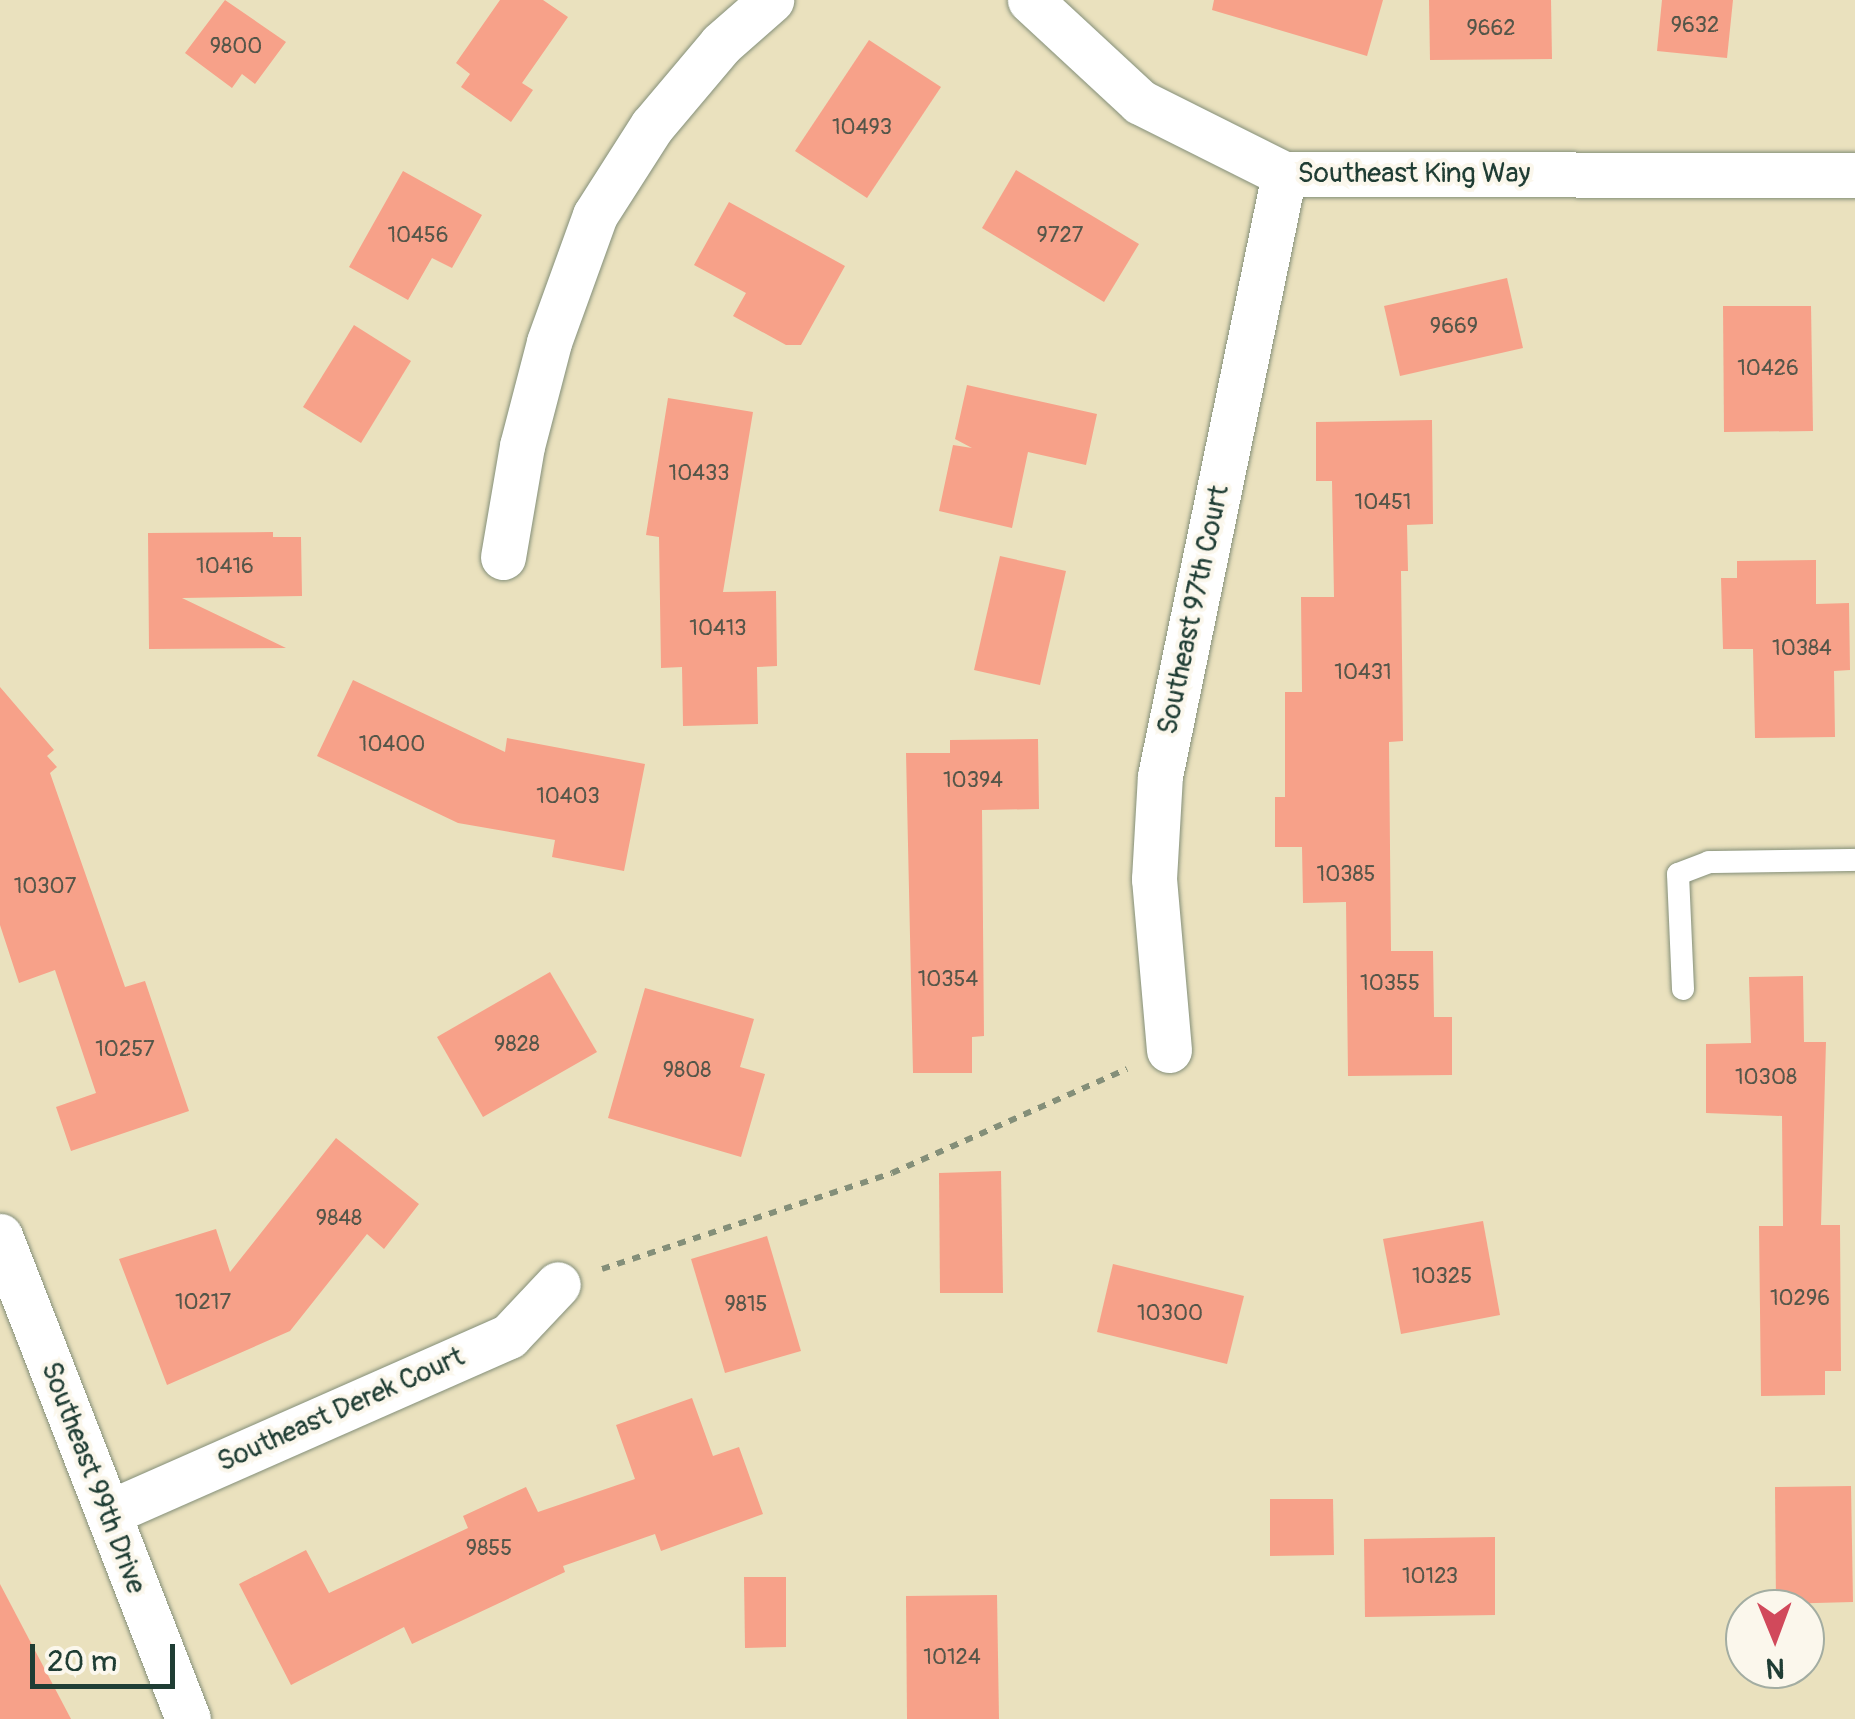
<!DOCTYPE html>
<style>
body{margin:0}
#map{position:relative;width:1855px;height:1719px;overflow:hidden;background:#eae1be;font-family:Pangolin,sans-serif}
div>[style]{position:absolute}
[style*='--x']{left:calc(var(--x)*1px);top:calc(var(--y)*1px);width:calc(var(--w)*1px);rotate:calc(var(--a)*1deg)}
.building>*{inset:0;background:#f7a189}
.path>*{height:6px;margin-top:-3px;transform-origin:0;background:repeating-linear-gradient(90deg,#848f79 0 8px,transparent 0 16px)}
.roads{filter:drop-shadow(0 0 2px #848f79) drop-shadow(0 0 2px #848f79)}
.service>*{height:22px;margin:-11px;padding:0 11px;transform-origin:11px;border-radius:11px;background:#fff}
.minor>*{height:45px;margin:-22.5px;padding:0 22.5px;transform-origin:22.5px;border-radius:22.5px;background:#fff}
span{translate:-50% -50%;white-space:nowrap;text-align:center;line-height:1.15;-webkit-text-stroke:8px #fbf7ec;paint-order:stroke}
.number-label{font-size:22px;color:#555649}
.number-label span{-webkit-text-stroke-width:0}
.street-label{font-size:28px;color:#1f3d34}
.north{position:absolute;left:1725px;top:1589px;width:100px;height:100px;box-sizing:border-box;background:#fbf7ec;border:2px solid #a3ada2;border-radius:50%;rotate:179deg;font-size:28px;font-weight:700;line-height:40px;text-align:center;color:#1f3d34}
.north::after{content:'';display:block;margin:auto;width:35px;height:45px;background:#d1495b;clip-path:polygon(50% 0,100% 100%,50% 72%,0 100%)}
.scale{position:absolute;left:30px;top:1644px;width:145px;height:45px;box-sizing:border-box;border:5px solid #1f3d34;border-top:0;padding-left:12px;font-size:30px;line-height:35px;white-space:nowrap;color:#1f3d34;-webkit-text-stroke:8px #fbf7ec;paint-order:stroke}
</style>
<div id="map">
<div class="building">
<i style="clip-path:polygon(225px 0,286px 42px,255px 84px,242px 74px,232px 88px,185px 53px)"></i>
<i style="clip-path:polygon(500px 0,543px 0,568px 17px,522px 83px,533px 90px,511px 122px,461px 87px,470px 74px,456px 63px)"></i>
<i style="clip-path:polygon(1214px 0,1383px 0,1367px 56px,1212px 10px)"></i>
<i style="clip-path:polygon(1429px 0,1551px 0,1552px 59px,1430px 60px)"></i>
<i style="clip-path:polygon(1662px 0,1733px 0,1727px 58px,1657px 51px)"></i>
<i style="clip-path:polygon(869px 40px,941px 87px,867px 198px,795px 151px)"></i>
<i style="clip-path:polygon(1016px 170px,1139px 244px,1104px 302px,982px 228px)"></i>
<i style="clip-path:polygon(403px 171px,482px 215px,452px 268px,432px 258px,408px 300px,349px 267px)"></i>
<i style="clip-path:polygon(729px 202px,845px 266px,801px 345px,786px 345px,733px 316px,746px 293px,694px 265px)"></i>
<i style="clip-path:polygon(1507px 278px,1523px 348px,1400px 376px,1384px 306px)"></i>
<i style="clip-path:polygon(1723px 306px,1811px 306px,1813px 431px,1724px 432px)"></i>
<i style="clip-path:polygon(354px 325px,411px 361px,361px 443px,303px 407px)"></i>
<i style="clip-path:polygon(967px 385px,1097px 414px,1086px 465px,1028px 452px,1012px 528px,939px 511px,953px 445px,972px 448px,955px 439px)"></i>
<i style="clip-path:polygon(668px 398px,753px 412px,723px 592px,776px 591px,777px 666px,757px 667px,758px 724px,683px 726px,682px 667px,661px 668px,659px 537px,646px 535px)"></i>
<i style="clip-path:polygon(1432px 420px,1433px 524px,1407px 525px,1408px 571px,1401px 571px,1403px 741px,1389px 742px,1391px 951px,1433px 951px,1434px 1017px,1452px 1017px,1452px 1075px,1348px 1076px,1346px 902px,1303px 903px,1302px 847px,1275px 847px,1275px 797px,1285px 797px,1285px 692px,1302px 692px,1301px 597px,1334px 597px,1332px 481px,1316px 481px,1316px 422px)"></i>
<i style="clip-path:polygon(273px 532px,273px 537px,301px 537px,302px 596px,182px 598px,286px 648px,149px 649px,148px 533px)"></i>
<i style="clip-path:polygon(1000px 556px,1066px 571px,1040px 685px,974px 670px)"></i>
<i style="clip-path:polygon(1816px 560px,1816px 604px,1849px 603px,1850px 670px,1834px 671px,1835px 737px,1755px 738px,1753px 649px,1723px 649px,1721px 578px,1737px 578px,1737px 561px)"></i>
<i style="clip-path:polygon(353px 680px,505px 752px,507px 738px,645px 764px,624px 871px,552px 857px,555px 840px,458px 823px,317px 756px)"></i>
<i style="clip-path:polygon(0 687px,54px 750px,47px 756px,57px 767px,50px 773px,125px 987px,145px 981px,189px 1111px,71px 1151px,56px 1107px,96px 1093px,55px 970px,19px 983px,0 925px)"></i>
<i style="clip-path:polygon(1038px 739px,1039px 809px,982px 810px,984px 1036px,972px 1037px,972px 1073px,913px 1073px,906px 753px,950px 753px,950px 740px)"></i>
<i style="clip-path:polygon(550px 972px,597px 1052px,483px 1117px,437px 1037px)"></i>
<i style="clip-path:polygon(1803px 976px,1804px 1042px,1826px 1042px,1821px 1225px,1840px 1225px,1841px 1371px,1825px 1371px,1825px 1395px,1761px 1396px,1759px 1226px,1783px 1226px,1782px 1116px,1706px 1113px,1706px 1044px,1751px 1043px,1749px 977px)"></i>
<i style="clip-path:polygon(645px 988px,754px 1019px,740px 1067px,765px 1074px,741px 1157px,608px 1118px)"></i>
<i style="clip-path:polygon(336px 1138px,419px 1204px,384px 1249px,367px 1234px,290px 1331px,167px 1385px,119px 1259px,216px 1229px,230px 1272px)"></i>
<i style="clip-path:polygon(1001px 1171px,1003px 1293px,940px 1293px,939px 1173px)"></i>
<i style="clip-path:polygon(1483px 1221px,1500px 1315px,1401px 1334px,1383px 1239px)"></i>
<i style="clip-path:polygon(767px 1236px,801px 1351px,725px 1373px,691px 1259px)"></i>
<i style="clip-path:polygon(1113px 1264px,1244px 1296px,1227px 1364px,1097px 1332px)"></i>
<i style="clip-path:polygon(692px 1398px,713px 1456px,739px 1447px,763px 1514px,661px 1551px,655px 1534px,563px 1566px,565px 1572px,412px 1644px,404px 1627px,291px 1685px,239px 1584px,306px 1550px,329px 1593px,468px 1528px,463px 1516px,526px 1487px,538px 1512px,635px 1479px,616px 1425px)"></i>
<i style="clip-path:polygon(1851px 1486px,1853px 1602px,1776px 1604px,1775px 1487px)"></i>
<i style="clip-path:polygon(1270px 1499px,1333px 1499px,1334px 1555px,1270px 1556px)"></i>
<i style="clip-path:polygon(1495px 1537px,1495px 1615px,1365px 1617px,1364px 1539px)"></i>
<i style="clip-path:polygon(744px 1577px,786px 1577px,786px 1647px,745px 1648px)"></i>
<i style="clip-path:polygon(0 1584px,71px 1719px,0 1719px)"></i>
<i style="clip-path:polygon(997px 1595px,999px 1719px,907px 1719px,906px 1596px)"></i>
</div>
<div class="path">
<i style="--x:602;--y:1269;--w:305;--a:-18.3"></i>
<i style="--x:892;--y:1173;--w:257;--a:-23.9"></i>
</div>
<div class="roads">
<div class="service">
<i style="--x:1683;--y:989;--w:115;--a:-92.5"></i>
<i style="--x:1678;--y:874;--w:33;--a:-21"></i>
<i style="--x:1709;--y:862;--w:146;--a:-0.8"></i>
</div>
<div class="minor">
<i style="--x:1030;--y:0;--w:150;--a:42.8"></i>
<i style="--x:1140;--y:102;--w:161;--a:26.6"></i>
<i style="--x:1284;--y:174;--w:571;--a:0.1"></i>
<i style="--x:503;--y:557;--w:113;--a:-80.3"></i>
<i style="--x:522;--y:446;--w:107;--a:-75.4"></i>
<i style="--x:549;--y:342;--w:135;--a:-70.1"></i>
<i style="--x:595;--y:215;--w:106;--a:-57.4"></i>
<i style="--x:652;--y:126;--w:107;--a:-49.9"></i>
<i style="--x:721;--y:44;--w:67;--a:-41.3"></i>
<i style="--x:1169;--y:1050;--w:172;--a:-95"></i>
<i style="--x:1154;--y:879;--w:103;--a:-86.7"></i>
<i style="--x:1160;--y:776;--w:615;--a:-78.36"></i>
<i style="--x:0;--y:1236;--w:518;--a:68.73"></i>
<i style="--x:108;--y:1513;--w:438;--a:-23.8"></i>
<i style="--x:509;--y:1336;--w:71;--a:-46.7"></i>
</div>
</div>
<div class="number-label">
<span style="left:1695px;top:26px">9632</span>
<span style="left:1491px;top:29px">9662</span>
<span style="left:236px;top:47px">9800</span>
<span style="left:862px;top:128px">10493</span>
<span style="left:418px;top:236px">10456</span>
<span style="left:1060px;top:236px">9727</span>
<span style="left:1454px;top:327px">9669</span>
<span style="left:1768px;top:369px">10426</span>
<span style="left:699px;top:474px">10433</span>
<span style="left:1383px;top:503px">10451</span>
<span style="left:225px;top:567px">10416</span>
<span style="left:718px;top:629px">10413</span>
<span style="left:1802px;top:649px">10384</span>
<span style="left:1363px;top:673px">10431</span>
<span style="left:392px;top:745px">10400</span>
<span style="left:973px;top:781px">10394</span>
<span style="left:568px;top:797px">10403</span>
<span style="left:1346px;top:875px">10385</span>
<span style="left:45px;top:887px">10307</span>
<span style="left:948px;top:980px">10354</span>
<span style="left:1390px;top:984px">10355</span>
<span style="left:517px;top:1045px">9828</span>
<span style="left:125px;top:1050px">10257</span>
<span style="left:687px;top:1071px">9808</span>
<span style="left:1766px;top:1078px">10308</span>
<span style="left:339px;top:1219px">9848</span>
<span style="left:1442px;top:1277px">10325</span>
<span style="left:1800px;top:1299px">10296</span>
<span style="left:203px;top:1303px">10217</span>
<span style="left:746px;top:1305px">9815</span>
<span style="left:1170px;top:1314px">10300</span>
<span style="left:489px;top:1549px">9855</span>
<span style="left:1430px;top:1577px">10123</span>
<span style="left:952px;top:1658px">10124</span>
</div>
<div class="street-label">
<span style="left:1414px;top:174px">Southeast King Way</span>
<span style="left:1194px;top:610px;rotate:-78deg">Southeast 97th Court</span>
<span style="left:341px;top:1410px;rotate:-24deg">Southeast Derek Court</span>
<span style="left:93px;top:1478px;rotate:69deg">Southeast 99th Drive</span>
</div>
<div class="north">N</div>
<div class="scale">20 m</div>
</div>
